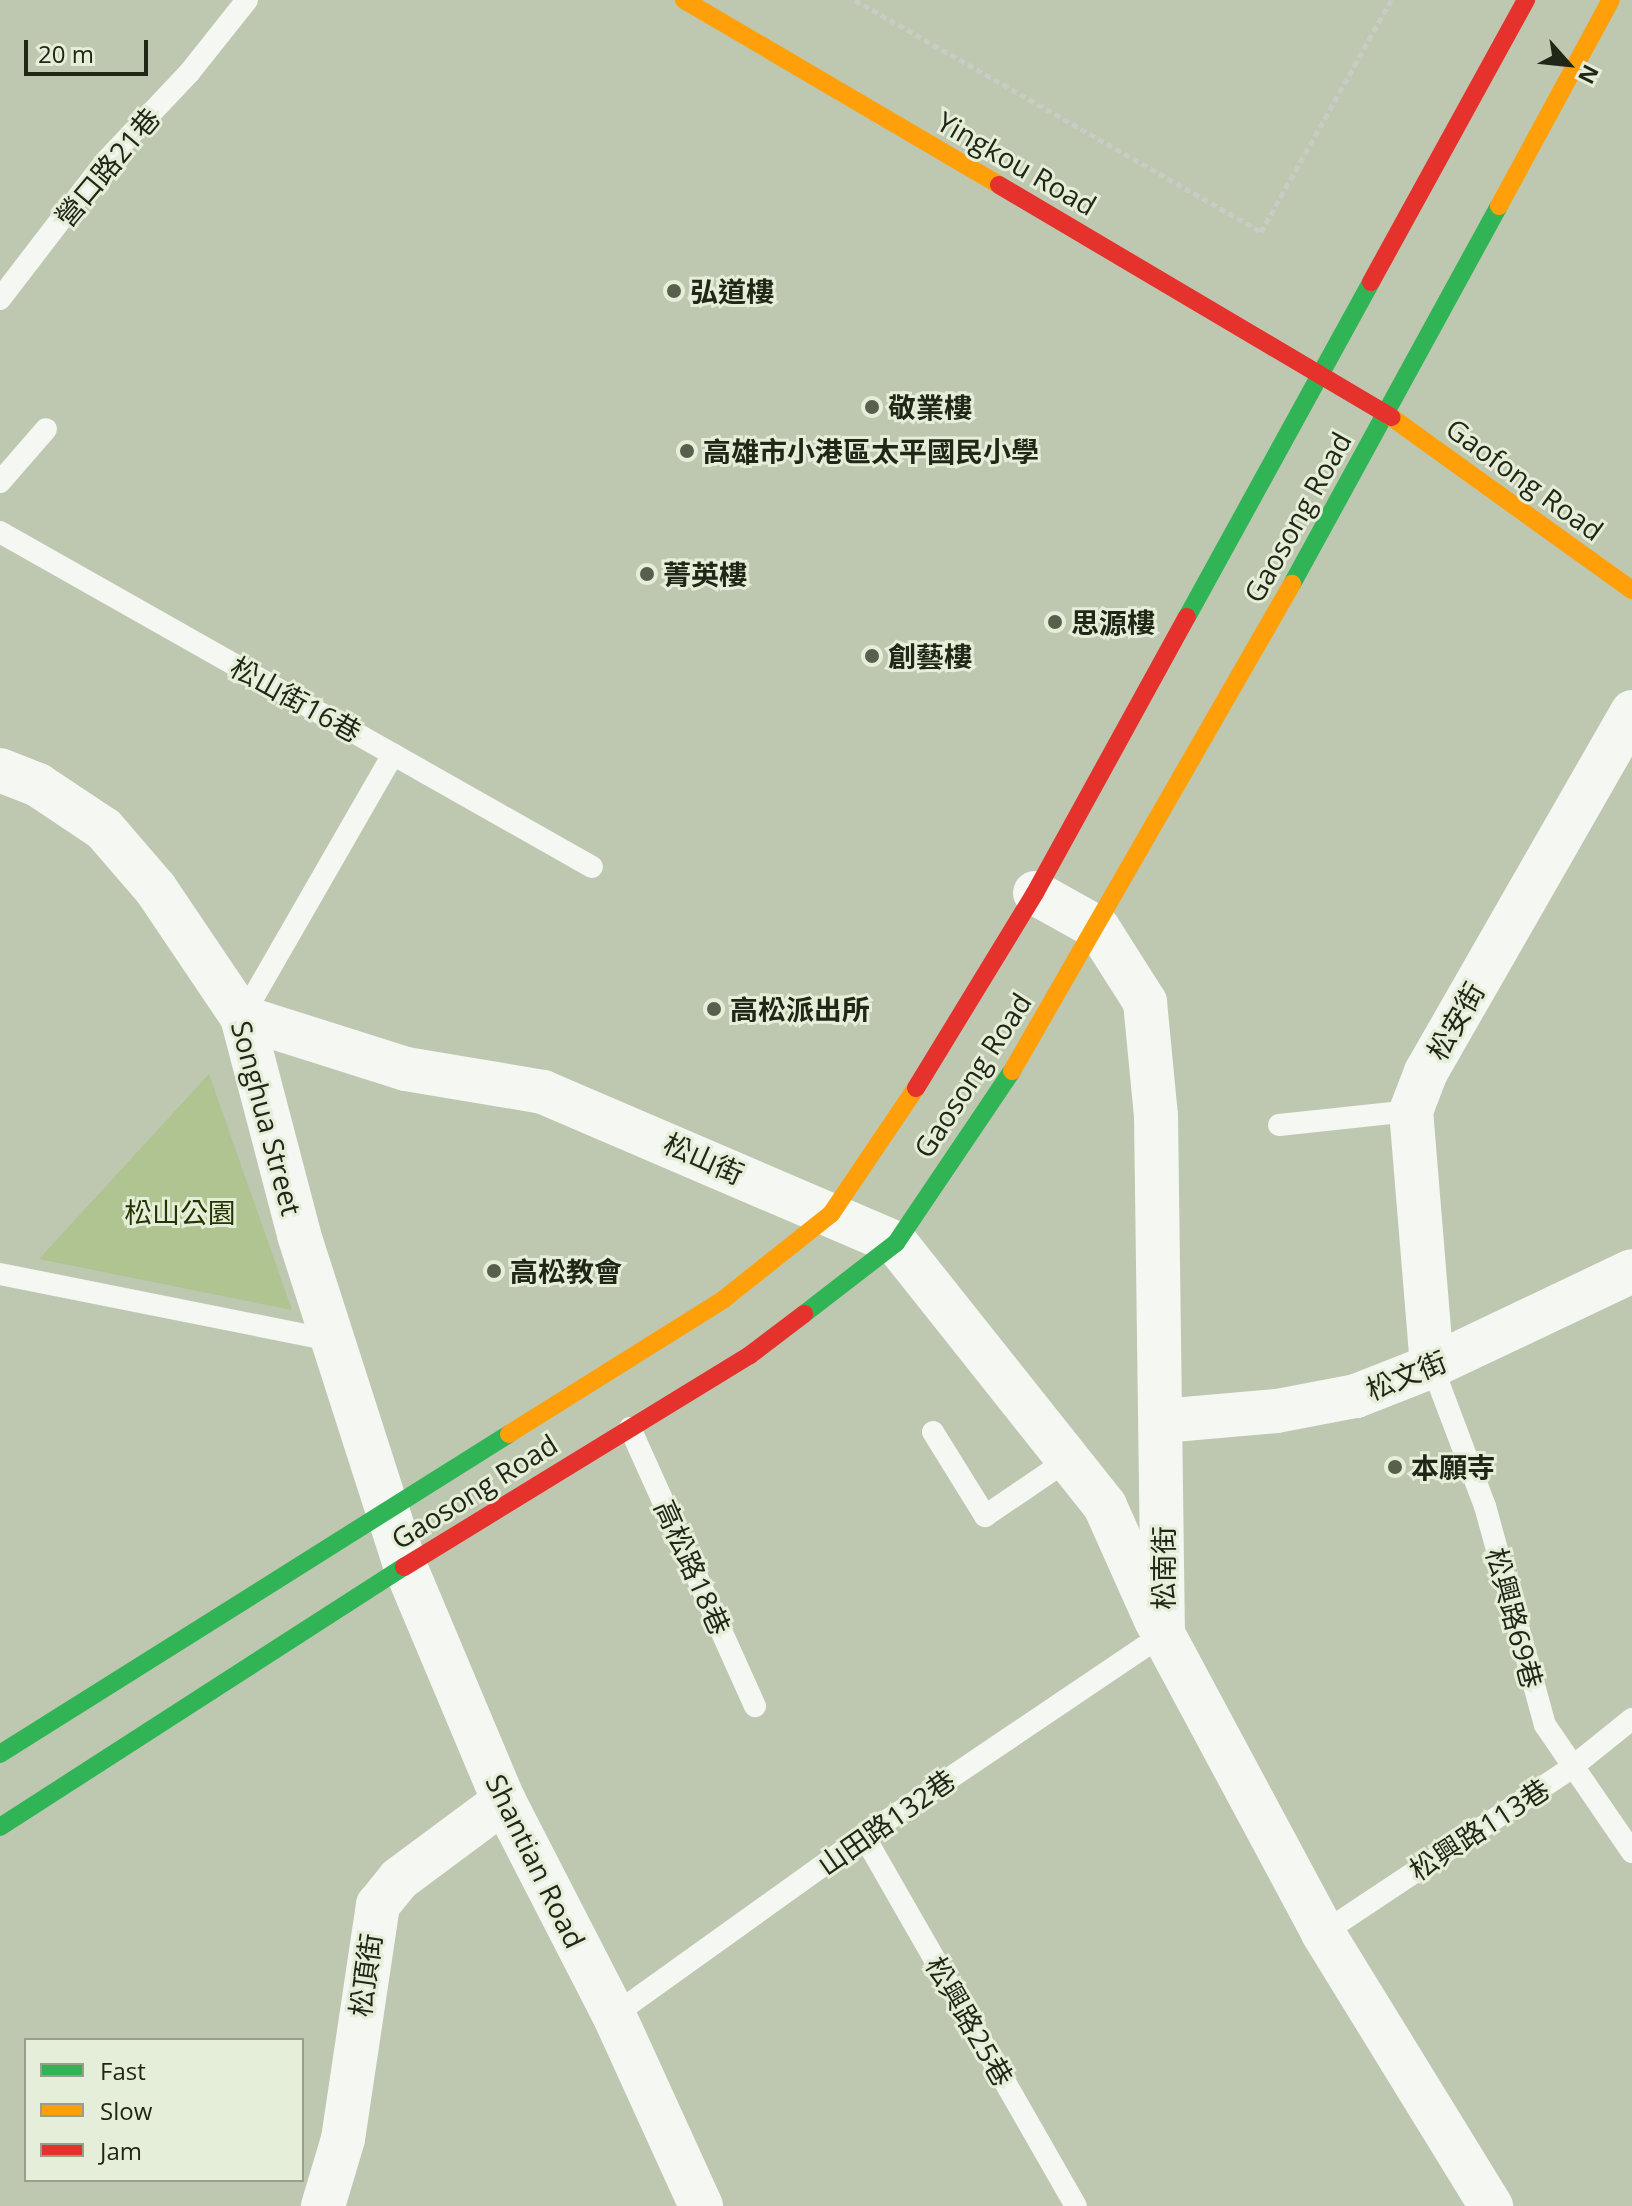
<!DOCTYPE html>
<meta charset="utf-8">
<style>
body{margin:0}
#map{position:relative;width:1632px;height:2206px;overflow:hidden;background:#bec7b0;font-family:"Open Sans","Noto Sans TC",sans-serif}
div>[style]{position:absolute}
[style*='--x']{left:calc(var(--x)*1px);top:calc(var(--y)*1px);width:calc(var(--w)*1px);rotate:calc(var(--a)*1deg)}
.green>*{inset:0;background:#b0c491}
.path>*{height:5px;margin-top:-2.5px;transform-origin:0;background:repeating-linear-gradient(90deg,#c9ccc4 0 6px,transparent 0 10px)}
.lane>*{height:22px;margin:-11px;padding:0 11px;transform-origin:11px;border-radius:11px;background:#f5f7f3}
.street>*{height:44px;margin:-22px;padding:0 22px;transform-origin:22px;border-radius:22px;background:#f5f7f3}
.fast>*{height:18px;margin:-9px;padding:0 9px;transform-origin:9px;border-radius:9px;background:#30b455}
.slow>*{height:18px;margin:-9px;padding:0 9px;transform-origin:9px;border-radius:9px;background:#ff9f0a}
.jam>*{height:18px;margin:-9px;padding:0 9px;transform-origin:9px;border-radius:9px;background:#e5322d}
.dots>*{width:22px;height:22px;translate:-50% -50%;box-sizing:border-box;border:4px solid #e5eed8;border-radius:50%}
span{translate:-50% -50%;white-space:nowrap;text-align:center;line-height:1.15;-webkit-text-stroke:6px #e5eed8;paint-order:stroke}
.street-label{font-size:28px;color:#212717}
.poi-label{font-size:28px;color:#212717;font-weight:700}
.left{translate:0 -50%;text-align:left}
.park-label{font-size:28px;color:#253403}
.legend{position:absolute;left:24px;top:2038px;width:280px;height:144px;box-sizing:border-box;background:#e5eed8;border:2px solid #979e8b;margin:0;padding:10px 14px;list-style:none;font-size:24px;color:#212717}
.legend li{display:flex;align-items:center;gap:16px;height:40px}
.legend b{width:40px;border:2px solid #979e8b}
.north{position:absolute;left:1528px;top:24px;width:80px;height:80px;-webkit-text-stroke:6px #e5eed8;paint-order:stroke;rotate:117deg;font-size:22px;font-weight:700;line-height:32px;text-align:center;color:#212717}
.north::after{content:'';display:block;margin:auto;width:28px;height:36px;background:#212717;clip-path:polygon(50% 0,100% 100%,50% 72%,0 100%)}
.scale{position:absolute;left:24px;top:40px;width:124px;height:36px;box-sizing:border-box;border:4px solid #212717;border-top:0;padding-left:10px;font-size:24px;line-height:28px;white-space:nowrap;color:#212717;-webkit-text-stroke:6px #e5eed8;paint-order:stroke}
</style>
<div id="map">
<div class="green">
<i style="clip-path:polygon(209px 1074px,292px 1310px,39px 1259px)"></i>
</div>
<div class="path">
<i style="--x:855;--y:0;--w:468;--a:29.7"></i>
<i style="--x:1261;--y:232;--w:266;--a:-60.7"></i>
</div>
<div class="lane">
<i style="--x:0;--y:299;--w:173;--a:-52.5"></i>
<i style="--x:105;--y:162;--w:122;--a:-46.7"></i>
<i style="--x:189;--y:73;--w:93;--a:-51.5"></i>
<i style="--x:0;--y:482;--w:70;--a:-49"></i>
<i style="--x:0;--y:532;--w:680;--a:29.5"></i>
<i style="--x:242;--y:1017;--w:303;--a:-60.1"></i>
<i style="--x:1279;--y:1125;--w:133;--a:-6.1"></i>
<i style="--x:0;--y:1274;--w:342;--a:11.3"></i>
<i style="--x:1432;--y:1366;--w:150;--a:69.3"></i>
<i style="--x:1485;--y:1506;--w:227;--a:74.7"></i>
<i style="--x:1545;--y:1725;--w:154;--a:55.6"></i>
<i style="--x:630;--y:1428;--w:305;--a:65.8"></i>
<i style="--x:933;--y:1432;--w:99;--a:58.2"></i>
<i style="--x:985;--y:1516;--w:98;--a:-34.2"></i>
<i style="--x:864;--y:1836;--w:426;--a:60.2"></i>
<i style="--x:1323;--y:1933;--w:298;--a:-33.6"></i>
<i style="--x:1571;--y:1768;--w:78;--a:-38.8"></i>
<i style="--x:614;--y:2015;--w:307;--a:-35.6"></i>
<i style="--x:864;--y:1836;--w:361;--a:-34"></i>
</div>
<div class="street">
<i style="--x:0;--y:770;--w:41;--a:21.5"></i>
<i style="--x:38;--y:785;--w:79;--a:33.7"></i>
<i style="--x:104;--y:829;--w:78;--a:49.2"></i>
<i style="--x:155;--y:888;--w:156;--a:56"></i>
<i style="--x:242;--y:1017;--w:225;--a:75.3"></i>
<i style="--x:299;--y:1235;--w:348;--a:72.2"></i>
<i style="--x:405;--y:1566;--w:255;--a:67.2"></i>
<i style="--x:504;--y:1801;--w:241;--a:62.8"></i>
<i style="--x:614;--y:2015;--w:210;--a:65.5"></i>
<i style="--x:1035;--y:893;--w:72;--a:29.1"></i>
<i style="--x:1098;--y:928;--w:88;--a:57.6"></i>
<i style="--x:1145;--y:1002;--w:115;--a:84.5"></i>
<i style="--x:1156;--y:1116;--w:518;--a:89.23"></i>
<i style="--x:1163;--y:1634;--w:339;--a:61.8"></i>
<i style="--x:1323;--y:1933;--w:321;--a:58.4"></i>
<i style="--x:242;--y:1017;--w:172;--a:17.6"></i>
<i style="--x:406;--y:1069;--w:139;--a:9.5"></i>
<i style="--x:543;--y:1092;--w:384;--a:23.2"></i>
<i style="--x:896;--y:1243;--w:336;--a:51.5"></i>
<i style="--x:1105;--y:1506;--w:127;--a:65.9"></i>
<i style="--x:1432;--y:1366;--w:256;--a:-94.7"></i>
<i style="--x:1411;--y:1111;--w:42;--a:-69"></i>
<i style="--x:1426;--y:1072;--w:415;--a:-60.2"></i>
<i style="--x:1162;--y:1421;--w:115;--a:-5"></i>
<i style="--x:1277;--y:1411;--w:80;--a:-10.8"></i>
<i style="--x:1356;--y:1396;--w:82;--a:-21.5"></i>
<i style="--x:1432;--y:1366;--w:221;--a:-25.4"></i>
<i style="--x:323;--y:2206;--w:70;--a:-73.4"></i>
<i style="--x:343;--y:2139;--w:237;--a:-81.5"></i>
<i style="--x:378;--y:1905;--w:33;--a:-51"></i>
<i style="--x:399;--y:1879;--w:131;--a:-36.6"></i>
</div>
<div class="fast">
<i style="--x:1292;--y:584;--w:431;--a:-61.3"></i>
<i style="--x:1187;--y:617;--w:382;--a:-61.2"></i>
<i style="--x:804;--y:1314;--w:116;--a:-37.7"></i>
<i style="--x:896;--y:1243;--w:207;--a:-56"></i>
<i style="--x:0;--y:1754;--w:601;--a:-32.16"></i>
<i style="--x:0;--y:1827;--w:480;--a:-32.8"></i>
</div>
<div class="slow">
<i style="--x:684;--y:0;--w:365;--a:30.4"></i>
<i style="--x:1499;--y:206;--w:234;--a:-61.5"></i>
<i style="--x:1391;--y:417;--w:297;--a:35.7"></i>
<i style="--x:1012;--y:1071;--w:562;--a:-60.1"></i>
<i style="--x:509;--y:1434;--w:254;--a:-32.1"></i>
<i style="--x:724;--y:1299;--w:137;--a:-38.5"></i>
<i style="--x:831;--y:1214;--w:152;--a:-56"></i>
</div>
<div class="jam">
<i style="--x:999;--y:185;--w:456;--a:30.6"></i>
<i style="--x:1371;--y:282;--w:322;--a:-61.2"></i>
<i style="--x:916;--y:1088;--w:228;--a:-58.6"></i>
<i style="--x:1035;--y:893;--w:315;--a:-61.2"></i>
<i style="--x:404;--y:1567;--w:406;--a:-31.5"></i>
<i style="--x:750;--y:1355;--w:68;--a:-37.2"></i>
</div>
<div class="dots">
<i style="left:674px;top:291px;background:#585f4d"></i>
<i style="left:872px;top:407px;background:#585f4d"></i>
<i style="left:687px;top:451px;background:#585f4d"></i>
<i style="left:647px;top:574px;background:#585f4d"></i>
<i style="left:1055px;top:622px;background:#585f4d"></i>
<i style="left:872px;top:656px;background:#585f4d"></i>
<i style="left:714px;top:1009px;background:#585f4d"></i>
<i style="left:494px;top:1271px;background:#585f4d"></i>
<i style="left:1395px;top:1467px;background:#585f4d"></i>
</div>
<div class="street-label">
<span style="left:1017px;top:163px;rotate:30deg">Yingkou Road</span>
<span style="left:107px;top:167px;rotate:-50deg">營口路21巷</span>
<span style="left:1525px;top:479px;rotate:36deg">Gaofong Road</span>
<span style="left:1297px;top:517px;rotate:-61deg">Gaosong Road</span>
<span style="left:296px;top:699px;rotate:29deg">松山街16巷</span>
<span style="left:1455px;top:1021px;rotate:-60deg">松安街</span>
<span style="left:972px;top:1075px;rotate:-57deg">Gaosong Road</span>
<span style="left:267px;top:1118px;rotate:75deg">Songhua Street</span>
<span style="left:704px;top:1158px;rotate:24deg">松山街</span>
<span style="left:1406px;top:1375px;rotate:-22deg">松文街</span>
<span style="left:474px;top:1491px;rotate:-32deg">Gaosong Road</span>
<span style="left:693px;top:1567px;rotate:66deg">高松路18巷</span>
<span style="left:1163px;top:1568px;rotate:-90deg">松南街</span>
<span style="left:1515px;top:1618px;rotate:75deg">松興路69巷</span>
<span style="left:886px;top:1822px;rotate:-35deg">山田路132巷</span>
<span style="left:1479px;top:1829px;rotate:-33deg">松興路113巷</span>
<span style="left:536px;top:1861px;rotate:64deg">Shantian Road</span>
<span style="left:365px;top:1975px;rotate:-82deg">松頂街</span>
<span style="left:970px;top:2021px;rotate:60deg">松興路25巷</span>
</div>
<div class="poi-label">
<span class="left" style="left:690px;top:291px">弘道樓</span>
<span class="left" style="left:888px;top:407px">敬業樓</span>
<span class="left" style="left:703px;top:451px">高雄市小港區太平國民小學</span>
<span class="left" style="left:663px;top:574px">菁英樓</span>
<span class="left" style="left:1071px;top:622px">思源樓</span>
<span class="left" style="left:888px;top:656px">創藝樓</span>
<span class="left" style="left:730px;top:1009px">高松派出所</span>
<span class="left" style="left:510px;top:1271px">高松教會</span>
<span class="left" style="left:1411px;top:1467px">本願寺</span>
</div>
<div class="park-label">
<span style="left:180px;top:1212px">松山公園</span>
</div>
<ul class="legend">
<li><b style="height:10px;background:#30b455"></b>Fast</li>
<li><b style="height:10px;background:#ff9f0a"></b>Slow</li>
<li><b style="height:10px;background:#e5322d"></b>Jam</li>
</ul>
<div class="north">N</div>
<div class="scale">20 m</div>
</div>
